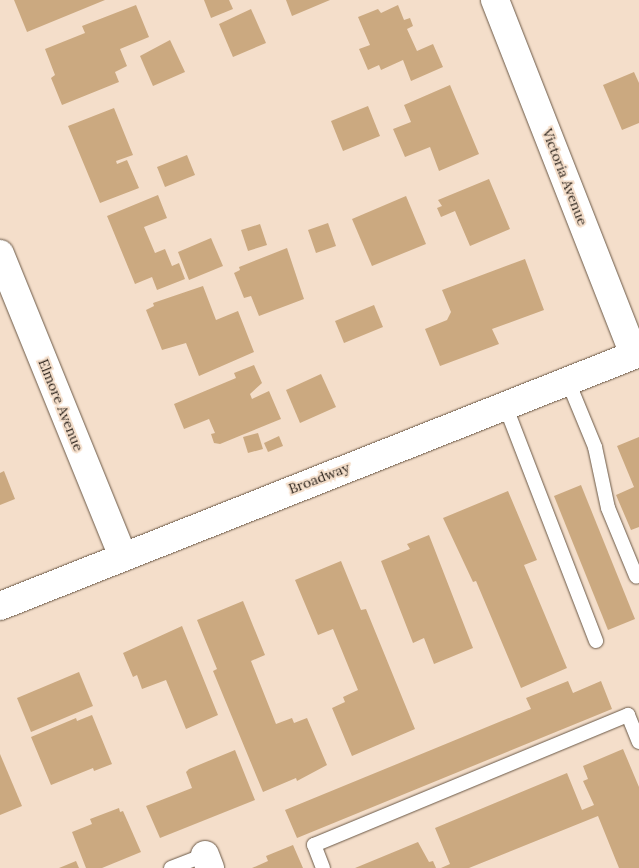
<!DOCTYPE html>
<style>
body{margin:0}
#map{position:relative;width:639px;height:868px;overflow:hidden;background:#f4deca;font-family:Lora,serif}
div>[style]{position:absolute}
[style*='--x']{left:calc(var(--x)*1px);top:calc(var(--y)*1px);width:calc(var(--w)*1px);rotate:calc(var(--a)*1deg)}
.building>*{inset:0;background:#cba980}
.roads{filter:drop-shadow(0 0 1px #6a5846) drop-shadow(0 0 1px #6a5846)}
.service>*{height:14px;margin:-7px;padding:0 7px;transform-origin:7px;border-radius:7px;background:#fff}
.minor>*{height:28px;margin:-14px;padding:0 14px;transform-origin:14px;border-radius:14px;background:#fff}
.tertiary>*{height:28px;margin:-14px;padding:0 14px;transform-origin:14px;border-radius:14px;background:#fff}
span{translate:-50% -50%;white-space:nowrap;text-align:center;line-height:1.15;-webkit-text-stroke:4px #f4deca;paint-order:stroke}
.street-label{font-size:14px;color:#271f18}
</style>
<div id="map">
<div class="building">
<i style="clip-path:polygon(14px 0,105px 0,27px 32px)"></i>
<i style="clip-path:polygon(204px 0,229px 0,233px 9px,211px 18px)"></i>
<i style="clip-path:polygon(286px 0,330px 0,292px 16px)"></i>
<i style="clip-path:polygon(136px 5px,149px 37px,120px 49px,127px 66px,115px 72px,119px 82px,62px 105px,51px 78px,55px 75px,45px 49px,85px 33px,82px 26px)"></i>
<i style="clip-path:polygon(398px 5px,404px 20px,410px 18px,413px 26px,407px 29px,417px 51px,433px 44px,443px 67px,411px 81px,403px 60px,381px 70px,379px 65px,368px 70px,359px 49px,370px 45px,358px 17px,378px 9px,381px 13px)"></i>
<i style="clip-path:polygon(251px 9px,266px 43px,233px 57px,219px 24px)"></i>
<i style="clip-path:polygon(170px 40px,185px 72px,153px 86px,140px 56px)"></i>
<i style="clip-path:polygon(634px 72px,639px 83px,639px 123px,622px 130px,603px 85px)"></i>
<i style="clip-path:polygon(450px 85px,479px 154px,439px 171px,430px 147px,405px 157px,393px 129px,411px 122px,404px 105px)"></i>
<i style="clip-path:polygon(368px 106px,380px 136px,343px 151px,331px 121px)"></i>
<i style="clip-path:polygon(114px 108px,133px 155px,116px 161px,117px 164px,127px 160px,139px 188px,100px 203px,68px 126px)"></i>
<i style="clip-path:polygon(187px 155px,195px 175px,165px 187px,157px 167px)"></i>
<i style="clip-path:polygon(489px 179px,510px 229px,470px 246px,455px 211px,441px 217px,437px 208px,442px 206px,438px 200px)"></i>
<i style="clip-path:polygon(158px 195px,167px 218px,144px 227px,155px 253px,165px 249px,172px 266px,179px 263px,185px 279px,157px 290px,152px 277px,135px 284px,107px 216px)"></i>
<i style="clip-path:polygon(406px 196px,426px 244px,372px 266px,352px 219px)"></i>
<i style="clip-path:polygon(328px 223px,336px 246px,316px 253px,308px 230px)"></i>
<i style="clip-path:polygon(260px 224px,267px 245px,248px 251px,241px 230px)"></i>
<i style="clip-path:polygon(211px 238px,223px 266px,189px 280px,178px 252px)"></i>
<i style="clip-path:polygon(287px 248px,304px 299px,259px 316px,251px 296px,244px 298px,234px 273px,240px 270px,239px 267px)"></i>
<i style="clip-path:polygon(525px 259px,544px 310px,492px 329px,499px 344px,440px 366px,425px 329px,447px 320px,451px 312px,442px 290px)"></i>
<i style="clip-path:polygon(203px 286px,216px 320px,238px 311px,254px 352px,199px 376px,186px 343px,162px 350px,146px 310px,154px 306px,153px 303px)"></i>
<i style="clip-path:polygon(374px 305px,383px 327px,344px 343px,335px 321px)"></i>
<i style="clip-path:polygon(254px 365px,262px 383px,250px 394px,252px 399px,269px 391px,281px 419px,220px 444px,214px 443px,211px 434px,215px 433px,209px 419px,184px 429px,174px 404px,236px 378px,234px 373px)"></i>
<i style="clip-path:polygon(321px 374px,336px 407px,300px 423px,286px 390px)"></i>
<i style="clip-path:polygon(258px 433px,263px 449px,248px 453px,243px 437px)"></i>
<i style="clip-path:polygon(279px 436px,283px 446px,268px 452px,264px 443px)"></i>
<i style="clip-path:polygon(639px 437px,639px 527px,631px 530px,616px 495px,634px 487px,617px 446px)"></i>
<i style="clip-path:polygon(4px 471px,15px 499px,0 505px,0 473px)"></i>
<i style="clip-path:polygon(581px 485px,635px 619px,608px 630px,554px 496px)"></i>
<i style="clip-path:polygon(508px 491px,537px 560px,524px 565px,567px 668px,521px 688px,476px 581px,473px 582px,443px 518px)"></i>
<i style="clip-path:polygon(429px 535px,473px 648px,434px 664px,424px 638px,413px 643px,381px 561px,410px 549px,407px 544px)"></i>
<i style="clip-path:polygon(341px 561px,361px 610px,366px 609px,415px 729px,352px 756px,332px 708px,345px 702px,343px 697px,358px 690px,333px 629px,318px 635px,295px 580px)"></i>
<i style="clip-path:polygon(243px 601px,265px 655px,251px 661px,276px 724px,292px 718px,294px 723px,307px 718px,327px 765px,297px 781px,296px 778px,263px 792px,213px 671px,217px 669px,197px 620px)"></i>
<i style="clip-path:polygon(182px 626px,218px 715px,186px 729px,166px 680px,142px 689px,137px 675px,133px 677px,123px 653px)"></i>
<i style="clip-path:polygon(79px 672px,93px 706px,31px 732px,17px 698px)"></i>
<i style="clip-path:polygon(568px 681px,573px 693px,601px 681px,612px 709px,297px 838px,285px 810px,531px 709px,526px 698px)"></i>
<i style="clip-path:polygon(92px 715px,112px 764px,94px 771px,93px 768px,51px 785px,31px 737px,76px 718px,77px 721px)"></i>
<i style="clip-path:polygon(623px 749px,639px 787px,639px 868px,619px 868px,598px 816px,469px 868px,441px 868px,450px 864px,435px 828px,567px 773px,582px 810px,594px 805px,583px 781px,588px 779px,583px 766px)"></i>
<i style="clip-path:polygon(235px 750px,255px 800px,160px 838px,146px 806px,192px 788px,186px 772px,189px 769px)"></i>
<i style="clip-path:polygon(0 754px,22px 806px,0 815px)"></i>
<i style="clip-path:polygon(119px 808px,120px 812px,123px 811px,141px 852px,102px 868px,86px 868px,72px 832px,92px 824px,90px 819px)"></i>
<i style="clip-path:polygon(418px 842px,429px 862px,433px 861px,436px 868px,355px 868px)"></i>
<i style="clip-path:polygon(293px 845px,303px 868px,252px 868px,268px 861px,266px 856px)"></i>
<i style="clip-path:polygon(76px 861px,79px 868px,59px 868px)"></i>
</div>
<div class="roads">
<div class="service">
<i style="--x:567;--y:379;--w:74;--a:67.6"></i>
<i style="--x:595;--y:447;--w:62;--a:78"></i>
<i style="--x:608;--y:508;--w:74;--a:67.6"></i>
<i style="--x:505;--y:405;--w:253;--a:68.9"></i>
<i style="--x:171;--y:868;--w:36;--a:-21"></i>
<i style="--x:323;--y:868;--w:25;--a:-111"></i>
<i style="--x:314;--y:845;--w:340;--a:-22.5"></i>
<i style="--x:628;--y:715;--w:29;--a:68"></i>
</div>
<div class="minor">
<i style="--x:0;--y:254;--w:325;--a:67.9"></i>
<i style="--x:205;--y:855;--w:14;--a:69"></i>
</div>
<div class="tertiary">
<i style="--x:495;--y:0;--w:381;--a:68.6"></i>
<i style="--x:0;--y:606;--w:687;--a:-21.6"></i>
</div>
</div>
<div class="street-label">
<span style="left:565px;top:177px;rotate:69deg">Victoria Avenue</span>
<span style="left:61px;top:405px;rotate:68deg">Elmore Avenue</span>
<span style="left:319px;top:478px;rotate:-21deg">Broadway</span>
</div>
</div>
